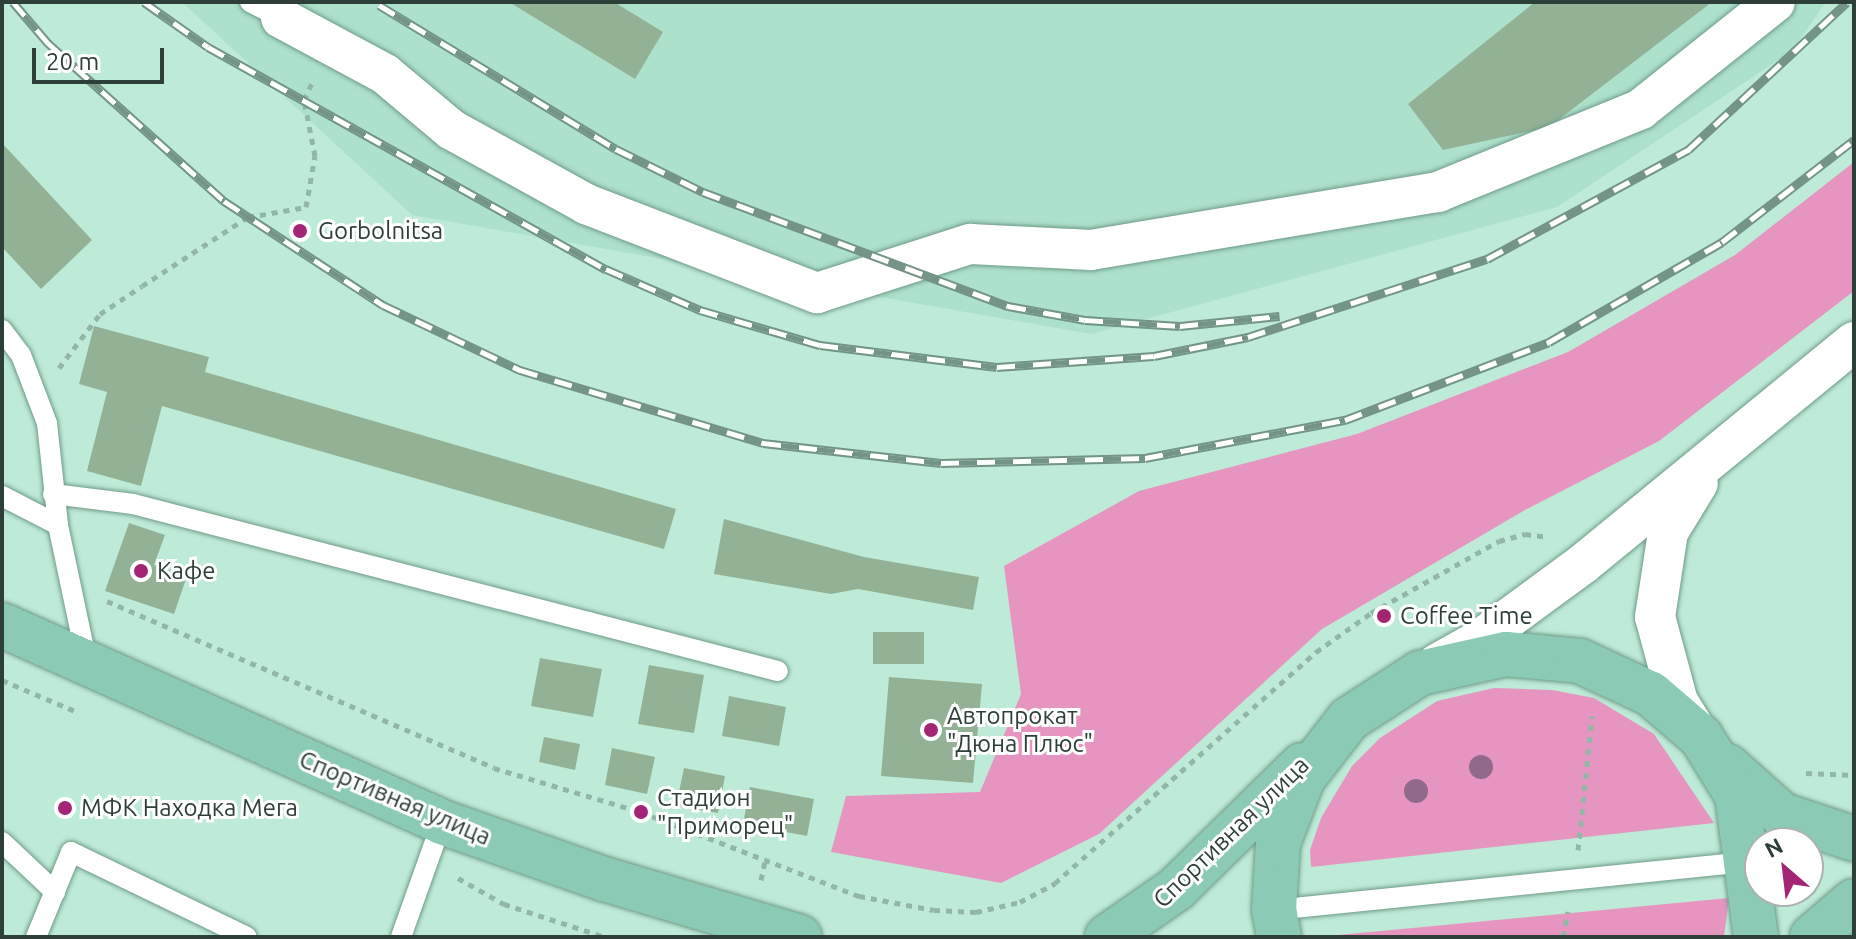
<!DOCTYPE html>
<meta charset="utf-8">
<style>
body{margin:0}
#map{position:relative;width:1856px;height:939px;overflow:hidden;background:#beebd7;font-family:Ubuntu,sans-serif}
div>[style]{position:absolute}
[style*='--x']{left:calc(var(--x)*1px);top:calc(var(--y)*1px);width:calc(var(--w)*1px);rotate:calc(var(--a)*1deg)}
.built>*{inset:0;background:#ace1cb}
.green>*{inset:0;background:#e695c0}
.building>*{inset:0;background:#93b295}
.path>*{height:5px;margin-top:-2.5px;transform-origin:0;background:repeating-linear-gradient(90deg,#92b7a7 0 6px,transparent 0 12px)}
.roads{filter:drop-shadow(0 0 2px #6f9a88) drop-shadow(0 0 2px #6f9a88)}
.lane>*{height:20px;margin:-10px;padding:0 10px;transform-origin:10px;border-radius:10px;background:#fff}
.street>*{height:40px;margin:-20px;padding:0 20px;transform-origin:20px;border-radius:20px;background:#fff}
.primary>*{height:44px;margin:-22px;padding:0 22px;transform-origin:22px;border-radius:22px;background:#8bcbb5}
.rail>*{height:9px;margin-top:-4.5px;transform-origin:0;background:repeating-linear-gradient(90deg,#fff 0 18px,#749486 0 36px);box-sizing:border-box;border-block:2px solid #749486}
.trees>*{width:24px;height:24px;margin:-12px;border-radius:50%;background:#916a89}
.dots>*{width:22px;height:22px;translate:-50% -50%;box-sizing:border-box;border:4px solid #fff;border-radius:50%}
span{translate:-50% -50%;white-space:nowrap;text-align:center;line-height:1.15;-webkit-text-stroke:6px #fff;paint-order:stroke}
.poi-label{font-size:24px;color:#2d3f38}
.left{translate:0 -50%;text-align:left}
.street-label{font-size:24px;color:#2d3f38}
.frame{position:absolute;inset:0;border:4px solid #2d3f38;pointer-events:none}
.north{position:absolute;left:1744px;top:827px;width:80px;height:80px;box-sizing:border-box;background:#fff;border:2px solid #abb2af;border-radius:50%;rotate:332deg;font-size:22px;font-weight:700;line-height:32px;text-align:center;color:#2d3f38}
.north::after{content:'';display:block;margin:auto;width:28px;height:36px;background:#a42475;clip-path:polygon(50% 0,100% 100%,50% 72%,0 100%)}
.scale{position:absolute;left:32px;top:48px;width:132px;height:36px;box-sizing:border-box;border:4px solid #2d3f38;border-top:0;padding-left:10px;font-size:24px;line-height:28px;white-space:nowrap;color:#2d3f38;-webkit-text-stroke:6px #fff;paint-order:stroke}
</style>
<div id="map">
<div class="built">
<i style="clip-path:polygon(182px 2px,1826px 2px,1792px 51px,1557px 207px,1091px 334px,412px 215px)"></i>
</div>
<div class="green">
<i style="clip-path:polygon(1854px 162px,1854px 291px,1659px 441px,1525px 510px,1322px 629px,1099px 834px,1001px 883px,831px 852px,846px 796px,980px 792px,1021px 694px,1004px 566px,1139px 491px,1357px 434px,1568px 352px,1735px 255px)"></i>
<i style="clip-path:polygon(1494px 688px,1552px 690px,1594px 698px,1654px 734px,1714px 823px,1311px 867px,1310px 850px,1321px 818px,1352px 766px,1380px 738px,1437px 701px)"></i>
<i style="clip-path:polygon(1729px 898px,1724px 937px,1317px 937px)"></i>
</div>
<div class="building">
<i style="clip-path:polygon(509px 2px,614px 2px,663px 32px,635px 79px)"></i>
<i style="clip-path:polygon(1535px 2px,1712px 2px,1549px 127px,1443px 150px,1408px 104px)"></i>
<i style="clip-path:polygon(2px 143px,92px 240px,41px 289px,2px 247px)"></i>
<i style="clip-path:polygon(94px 326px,209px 357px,205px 372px,676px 509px,664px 549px,162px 406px,141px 486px,87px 471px,107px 392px,79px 384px)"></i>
<i style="clip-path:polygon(724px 519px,864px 557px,979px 577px,973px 610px,858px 589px,831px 594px,714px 574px)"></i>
<i style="clip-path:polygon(129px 523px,165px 535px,154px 565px,187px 576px,174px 614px,105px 591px)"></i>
<i style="clip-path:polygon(873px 632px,924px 632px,924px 664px,873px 664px)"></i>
<i style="clip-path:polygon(540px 658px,602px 669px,593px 717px,531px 706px)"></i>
<i style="clip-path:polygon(649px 665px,704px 675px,694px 733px,638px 724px)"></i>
<i style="clip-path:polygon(889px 677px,982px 684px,973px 783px,881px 776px)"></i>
<i style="clip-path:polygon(729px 696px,786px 707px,779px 746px,722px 736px)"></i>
<i style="clip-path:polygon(544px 737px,580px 744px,575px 770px,539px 762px)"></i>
<i style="clip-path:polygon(612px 748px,655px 757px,647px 794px,605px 785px)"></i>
<i style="clip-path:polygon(684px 768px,725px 776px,718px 813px,676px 806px)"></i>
<i style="clip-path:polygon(750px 787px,814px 799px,807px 836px,743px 824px)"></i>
</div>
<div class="path">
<i style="--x:59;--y:368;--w:68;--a:-52.8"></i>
<i style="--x:100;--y:314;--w:50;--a:-33.7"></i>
<i style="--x:142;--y:286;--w:126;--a:-33.1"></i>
<i style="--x:248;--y:217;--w:59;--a:-9.8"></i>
<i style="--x:306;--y:207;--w:52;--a:-80"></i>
<i style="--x:315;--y:156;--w:57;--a:-101.1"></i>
<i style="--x:304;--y:100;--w:21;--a:-65"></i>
<i style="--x:107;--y:601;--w:421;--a:23.3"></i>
<i style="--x:494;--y:768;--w:153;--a:16.7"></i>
<i style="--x:641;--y:812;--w:234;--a:21.1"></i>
<i style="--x:859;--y:896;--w:76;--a:10.6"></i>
<i style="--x:934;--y:910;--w:42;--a:2.7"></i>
<i style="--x:976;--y:912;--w:45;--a:-12.8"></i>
<i style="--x:1020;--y:902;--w:40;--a:-28"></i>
<i style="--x:1055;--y:883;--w:349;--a:-41.5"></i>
<i style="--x:1316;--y:652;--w:67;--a:-35.3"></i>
<i style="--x:1371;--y:613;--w:147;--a:-29.4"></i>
<i style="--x:1499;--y:541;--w:27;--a:-15"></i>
<i style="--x:1525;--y:534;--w:24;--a:7"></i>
<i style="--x:2;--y:680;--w:79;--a:23"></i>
<i style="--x:1806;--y:773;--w:48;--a:2.4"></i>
<i style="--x:1578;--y:850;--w:135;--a:-84"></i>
<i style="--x:458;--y:878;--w:53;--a:29.5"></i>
<i style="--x:504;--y:904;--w:106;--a:18.1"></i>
<i style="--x:761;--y:880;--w:19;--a:-78"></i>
<i style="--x:1563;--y:937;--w:26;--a:-79"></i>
</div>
<div class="roads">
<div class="lane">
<i style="--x:250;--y:2;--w:35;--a:27"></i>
<i style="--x:2;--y:330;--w:31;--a:53"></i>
<i style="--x:21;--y:355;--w:73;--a:69.1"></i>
<i style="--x:47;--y:423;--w:103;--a:83.8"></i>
<i style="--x:58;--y:525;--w:141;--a:78.1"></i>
<i style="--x:53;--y:494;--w:81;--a:7.1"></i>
<i style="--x:133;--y:504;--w:666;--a:14.52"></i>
<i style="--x:2;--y:496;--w:63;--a:27.4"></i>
<i style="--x:2;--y:842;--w:73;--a:43.3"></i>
<i style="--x:1274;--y:910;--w:477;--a:-5.8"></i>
<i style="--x:36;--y:937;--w:92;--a:-67.6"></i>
<i style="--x:71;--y:852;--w:195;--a:25.8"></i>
<i style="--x:401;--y:937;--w:122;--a:-70.4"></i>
</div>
<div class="street">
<i style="--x:281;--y:18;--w:118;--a:28.3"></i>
<i style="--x:385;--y:74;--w:87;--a:39.9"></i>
<i style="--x:452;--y:130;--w:153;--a:28.9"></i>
<i style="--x:586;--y:204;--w:248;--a:21.1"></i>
<i style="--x:817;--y:293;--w:161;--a:-17.8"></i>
<i style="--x:970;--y:244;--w:121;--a:2.8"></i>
<i style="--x:1091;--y:250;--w:352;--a:-9.5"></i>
<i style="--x:1438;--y:192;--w:219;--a:-22.2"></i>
<i style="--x:1641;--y:109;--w:171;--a:-38.6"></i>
<i style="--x:1437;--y:664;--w:47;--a:-29.3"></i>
<i style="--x:1478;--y:641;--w:132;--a:-36.3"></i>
<i style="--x:1584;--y:563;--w:349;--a:-39.3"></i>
<i style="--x:1695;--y:729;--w:32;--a:-122"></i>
<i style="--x:1678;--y:702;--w:88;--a:-105.1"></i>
<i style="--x:1655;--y:617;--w:86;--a:-81.3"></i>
<i style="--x:1668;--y:532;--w:57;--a:-58.5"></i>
</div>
<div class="primary">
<i style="--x:2;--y:625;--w:482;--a:24.1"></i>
<i style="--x:442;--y:822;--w:172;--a:19.4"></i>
<i style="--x:604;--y:879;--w:204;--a:16.5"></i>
<i style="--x:1727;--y:766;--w:74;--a:41.7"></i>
<i style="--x:1782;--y:815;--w:76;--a:18.4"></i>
<i style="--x:1107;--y:937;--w:84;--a:-34.8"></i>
<i style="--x:1176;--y:889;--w:177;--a:-44.5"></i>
<i style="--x:1279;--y:937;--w:27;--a:-100"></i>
<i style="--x:1274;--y:910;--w:67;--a:-86.6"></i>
<i style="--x:1278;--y:843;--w:70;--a:-69"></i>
<i style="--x:1303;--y:778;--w:75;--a:-52.1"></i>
<i style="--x:1349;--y:719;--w:85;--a:-32.9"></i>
<i style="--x:1420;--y:673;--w:88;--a:-12.5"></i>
<i style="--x:1506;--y:654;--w:74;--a:5.4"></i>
<i style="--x:1580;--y:661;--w:78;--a:24.9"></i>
<i style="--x:1651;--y:694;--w:66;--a:40.7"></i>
<i style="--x:1701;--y:737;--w:68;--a:58.2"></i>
<i style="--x:1737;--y:795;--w:143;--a:82.4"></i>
<i style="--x:1812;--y:937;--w:55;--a:-40.6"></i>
</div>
</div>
<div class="rail">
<i style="--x:13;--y:2;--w:54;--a:49.5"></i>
<i style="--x:48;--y:43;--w:237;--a:41.9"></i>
<i style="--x:224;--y:201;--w:190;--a:33.2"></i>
<i style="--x:383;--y:305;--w:152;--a:25.4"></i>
<i style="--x:520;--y:370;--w:254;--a:16.7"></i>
<i style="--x:763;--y:443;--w:179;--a:6.4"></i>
<i style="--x:941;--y:463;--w:204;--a:-1.4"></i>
<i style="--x:1145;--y:458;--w:204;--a:-10.8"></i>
<i style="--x:1345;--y:420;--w:218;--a:-20.9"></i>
<i style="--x:1549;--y:342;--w:200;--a:-30"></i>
<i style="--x:1722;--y:242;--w:167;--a:-37.7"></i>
<i style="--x:144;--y:2;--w:78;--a:35.1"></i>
<i style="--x:208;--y:47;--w:456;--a:29.2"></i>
<i style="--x:606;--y:269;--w:103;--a:23.6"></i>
<i style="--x:700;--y:310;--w:125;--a:16.3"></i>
<i style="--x:820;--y:345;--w:178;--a:7.1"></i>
<i style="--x:997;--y:367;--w:157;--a:-4"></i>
<i style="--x:1154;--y:356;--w:96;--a:-11.4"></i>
<i style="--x:1248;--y:337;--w:251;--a:-18.1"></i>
<i style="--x:1487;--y:259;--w:229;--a:-28.5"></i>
<i style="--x:1688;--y:150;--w:217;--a:-42.9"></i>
<i style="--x:379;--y:5;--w:277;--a:31.3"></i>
<i style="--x:616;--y:149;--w:97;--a:26.3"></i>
<i style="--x:703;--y:192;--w:326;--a:20.5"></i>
<i style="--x:1008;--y:306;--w:78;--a:10.3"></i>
<i style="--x:1085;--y:320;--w:95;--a:3.6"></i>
<i style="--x:1180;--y:326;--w:100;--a:-5.7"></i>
</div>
<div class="trees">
<i style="left:1481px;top:767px"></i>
<i style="left:1416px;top:791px"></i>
</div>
<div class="dots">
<i style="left:300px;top:231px;background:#a42475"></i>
<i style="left:141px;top:571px;background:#a42475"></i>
<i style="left:1384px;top:616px;background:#a42475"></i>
<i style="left:931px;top:730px;background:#a42475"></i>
<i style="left:65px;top:808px;background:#a42475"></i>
<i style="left:641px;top:812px;background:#a42475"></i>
</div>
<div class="poi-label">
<span class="left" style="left:318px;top:231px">Gorbolnitsa</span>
<span class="left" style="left:157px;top:571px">Кафе</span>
<span class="left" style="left:1400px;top:616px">Coffee Time</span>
<span class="left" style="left:947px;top:730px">Автопрокат<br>"Дюна Плюс"</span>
<span class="left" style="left:657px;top:812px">Стадион<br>"Приморец"</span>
<span class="left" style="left:81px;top:808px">МФК Находка Мега</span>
</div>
<div class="street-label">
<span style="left:395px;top:798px;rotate:23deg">Спортивная улица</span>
<span style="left:1231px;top:832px;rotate:-44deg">Спортивная улица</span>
</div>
<div class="frame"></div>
<div class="north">N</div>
<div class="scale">20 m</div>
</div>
